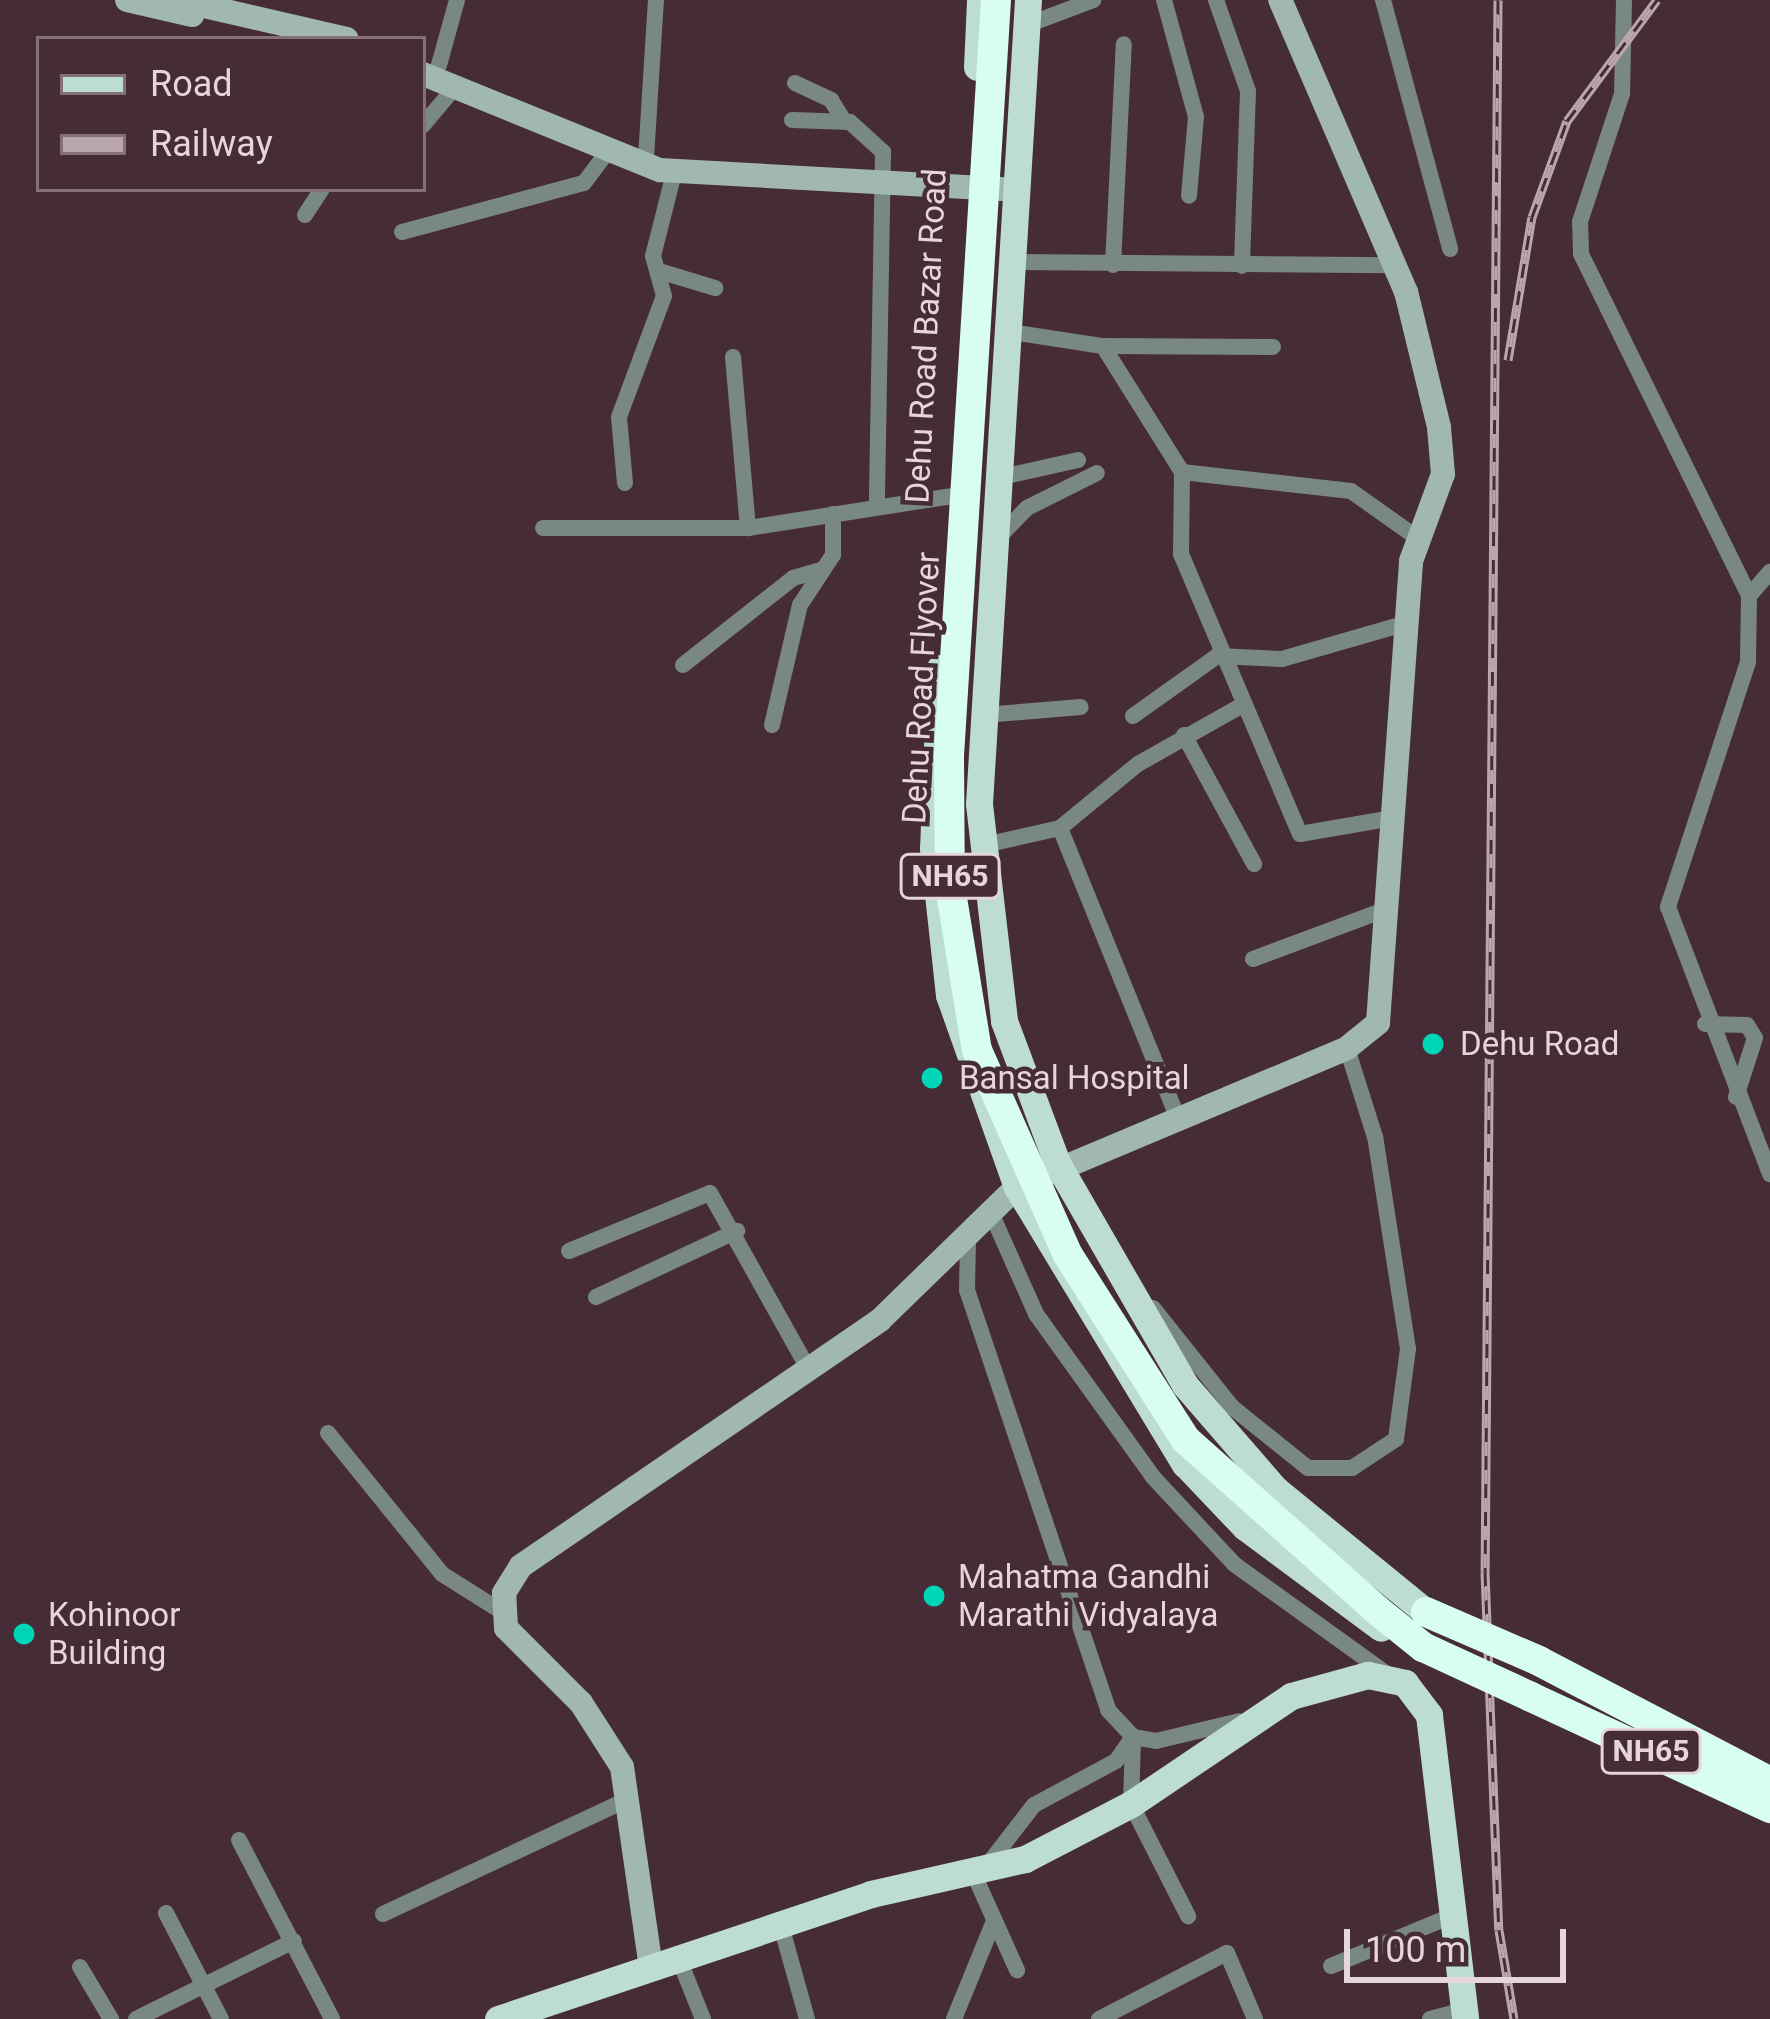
<!DOCTYPE html>
<style>
body{margin:0}
#map{position:relative;width:1770px;height:2019px;overflow:hidden;background:#462c36;font-family:Roboto,sans-serif}
div>[style]{position:absolute}
[style*='--x']{left:calc(var(--x)*1px);top:calc(var(--y)*1px);width:calc(var(--w)*1px);rotate:calc(var(--a)*1deg)}
.street>*{height:16px;margin:-8px;padding:0 8px;transform-origin:8px;border-radius:8px;background:#7a8884}
.secondary>*{height:24px;margin:-12px;padding:0 12px;transform-origin:12px;border-radius:12px;background:#a0b8b1}
.primary>*{height:27px;margin:-13.5px;padding:0 13.5px;transform-origin:13.5px;border-radius:13.5px;background:#bddcd4}
.highway>*{height:30px;margin:-15px;padding:0 15px;transform-origin:15px;border-radius:15px;background:#d8fdf3}
.rail>*{height:9px;margin-top:-4.5px;transform-origin:0;background:repeating-linear-gradient(90deg,#462c36 0 14px,#baa6ad 0 28px);box-sizing:border-box;border-block:3px solid #baa6ad}
.highway-bridge>*{height:30px;margin:-15px;padding:0 15px;transform-origin:15px;border-radius:15px;background:#d8fdf3}
.dots>*{width:33px;height:33px;translate:-50% -50%;box-sizing:border-box;border:6px solid #462c36;border-radius:50%}
span{translate:-50% -50%;white-space:nowrap;text-align:center;line-height:1.15;-webkit-text-stroke:9px #462c36;paint-order:stroke}
.shield-label span{padding:3px 9px;background:#462c36;border:3px solid;border-radius:9px;-webkit-text-stroke-width:0}
.shield-label{font-size:30px;color:#e6d5db;font-weight:700}
.street-label{font-size:33px;color:#e6d5db}
.poi-label{font-size:33px;color:#e6d5db}
.left{translate:0 -50%;text-align:left}
.legend{position:absolute;left:36px;top:36px;width:390px;height:156px;box-sizing:border-box;background:#462c36;border:3px solid #867078;margin:0;padding:15px 21px;list-style:none;font-size:36px;color:#e6d5db}
.legend li{display:flex;align-items:center;gap:24px;height:60px}
.legend b{width:60px;border:3px solid #867078}
.scale{position:absolute;left:1344px;top:1929px;width:222px;height:54px;box-sizing:border-box;border:6px solid #e6d5db;border-top:0;padding-left:15px;font-size:36px;line-height:42px;white-space:nowrap;color:#e6d5db;-webkit-text-stroke:9px #462c36;paint-order:stroke}
</style>
<div id="map">
<div class="street">
<i style="--x:1164;--y:0;--w:121;--a:74.7"></i>
<i style="--x:1196;--y:117;--w:79;--a:95.1"></i>
<i style="--x:1216;--y:0;--w:96;--a:70.6"></i>
<i style="--x:1248;--y:91;--w:175;--a:92"></i>
<i style="--x:1383;--y:0;--w:258;--a:74.9"></i>
<i style="--x:1624;--y:0;--w:94;--a:91.2"></i>
<i style="--x:1622;--y:94;--w:135;--a:108.2"></i>
<i style="--x:1580;--y:222;--w:32;--a:88"></i>
<i style="--x:1581;--y:254;--w:381;--a:63.8"></i>
<i style="--x:1749;--y:596;--w:66;--a:90.9"></i>
<i style="--x:1748;--y:662;--w:258;--a:108.1"></i>
<i style="--x:1668;--y:907;--w:286;--a:69.1"></i>
<i style="--x:1027;--y:25;--w:71;--a:-20.7"></i>
<i style="--x:439;--y:65;--w:67;--a:-74.5"></i>
<i style="--x:795;--y:83;--w:40;--a:25"></i>
<i style="--x:831;--y:100;--w:25;--a:58"></i>
<i style="--x:792;--y:120;--w:58;--a:2"></i>
<i style="--x:850;--y:122;--w:45;--a:42.3"></i>
<i style="--x:883;--y:152;--w:355;--a:91"></i>
<i style="--x:423;--y:125;--w:51;--a:-49.8"></i>
<i style="--x:646;--y:158;--w:158;--a:-86.4"></i>
<i style="--x:305;--y:215;--w:31;--a:-57"></i>
<i style="--x:402;--y:232;--w:188;--a:-15.1"></i>
<i style="--x:584;--y:183;--w:40;--a:-53"></i>
<i style="--x:1015;--y:262;--w:379;--a:0.5"></i>
<i style="--x:1113;--y:265;--w:221;--a:-87.2"></i>
<i style="--x:659;--y:271;--w:59;--a:16.9"></i>
<i style="--x:1011;--y:332;--w:93;--a:8.7"></i>
<i style="--x:1103;--y:346;--w:170;--a:0.3"></i>
<i style="--x:1103;--y:346;--w:149;--a:57.9"></i>
<i style="--x:1182;--y:472;--w:170;--a:6.4"></i>
<i style="--x:1351;--y:491;--w:80;--a:35.3"></i>
<i style="--x:733;--y:357;--w:172;--a:85"></i>
<i style="--x:1182;--y:472;--w:82;--a:90.7"></i>
<i style="--x:1181;--y:554;--w:304;--a:67"></i>
<i style="--x:1300;--y:834;--w:94;--a:-9.8"></i>
<i style="--x:1002;--y:477;--w:78;--a:-12.6"></i>
<i style="--x:625;--y:483;--w:66;--a:-95.2"></i>
<i style="--x:619;--y:417;--w:129;--a:-69.6"></i>
<i style="--x:664;--y:296;--w:41;--a:-105.4"></i>
<i style="--x:653;--y:256;--w:86;--a:-75.8"></i>
<i style="--x:543;--y:528;--w:205;--a:0"></i>
<i style="--x:748;--y:528;--w:207;--a:-8.9"></i>
<i style="--x:996;--y:540;--w:45;--a:-45.9"></i>
<i style="--x:1027;--y:508;--w:78;--a:-26.6"></i>
<i style="--x:1749;--y:596;--w:32;--a:-49"></i>
<i style="--x:683;--y:665;--w:140;--a:-38.3"></i>
<i style="--x:793;--y:578;--w:29;--a:-16"></i>
<i style="--x:984;--y:715;--w:97;--a:-4.7"></i>
<i style="--x:1133;--y:716;--w:103;--a:-35.5"></i>
<i style="--x:1217;--y:656;--w:65;--a:2.6"></i>
<i style="--x:1282;--y:659;--w:130;--a:-16.1"></i>
<i style="--x:772;--y:725;--w:123;--a:-76.9"></i>
<i style="--x:800;--y:605;--w:60;--a:-56.6"></i>
<i style="--x:833;--y:555;--w:41;--a:-90"></i>
<i style="--x:1184;--y:735;--w:147;--a:61.5"></i>
<i style="--x:1060;--y:828;--w:308;--a:67.9"></i>
<i style="--x:980;--y:846;--w:82;--a:-12.7"></i>
<i style="--x:1060;--y:828;--w:101;--a:-39.4"></i>
<i style="--x:1138;--y:764;--w:118;--a:-29.4"></i>
<i style="--x:1253;--y:959;--w:143;--a:-20.5"></i>
<i style="--x:1705;--y:1024;--w:42;--a:1.4"></i>
<i style="--x:1747;--y:1025;--w:15;--a:58"></i>
<i style="--x:1755;--y:1038;--w:62;--a:107.9"></i>
<i style="--x:992;--y:1215;--w:108;--a:66"></i>
<i style="--x:1036;--y:1314;--w:201;--a:54.3"></i>
<i style="--x:1153;--y:1477;--w:119;--a:47"></i>
<i style="--x:1234;--y:1564;--w:188;--a:35.7"></i>
<i style="--x:968;--y:1241;--w:49;--a:91.2"></i>
<i style="--x:967;--y:1290;--w:443;--a:71.4"></i>
<i style="--x:1108;--y:1710;--w:37;--a:47"></i>
<i style="--x:1133;--y:1737;--w:23;--a:10"></i>
<i style="--x:1156;--y:1741;--w:85;--a:-13.5"></i>
<i style="--x:569;--y:1251;--w:152;--a:-22.4"></i>
<i style="--x:710;--y:1193;--w:201;--a:60.8"></i>
<i style="--x:596;--y:1297;--w:156;--a:-25.1"></i>
<i style="--x:1153;--y:1308;--w:127;--a:51.4"></i>
<i style="--x:1232;--y:1407;--w:97;--a:38.8"></i>
<i style="--x:1308;--y:1468;--w:44;--a:0"></i>
<i style="--x:1352;--y:1468;--w:53;--a:-33.4"></i>
<i style="--x:1396;--y:1439;--w:91;--a:-82.4"></i>
<i style="--x:1408;--y:1349;--w:215;--a:-98.8"></i>
<i style="--x:1375;--y:1137;--w:93;--a:-107.5"></i>
<i style="--x:328;--y:1433;--w:181;--a:51"></i>
<i style="--x:442;--y:1574;--w:70;--a:32.1"></i>
<i style="--x:1133;--y:1739;--w:65;--a:91.8"></i>
<i style="--x:1131;--y:1804;--w:126;--a:63"></i>
<i style="--x:239;--y:1840;--w:202;--a:62.5"></i>
<i style="--x:986;--y:1867;--w:78;--a:-52.3"></i>
<i style="--x:1034;--y:1805;--w:93;--a:-28.2"></i>
<i style="--x:1116;--y:1761;--w:29;--a:-55"></i>
<i style="--x:972;--y:1870;--w:110;--a:65.8"></i>
<i style="--x:166;--y:1913;--w:119;--a:62.6"></i>
<i style="--x:383;--y:1914;--w:268;--a:-25.1"></i>
<i style="--x:780;--y:1922;--w:101;--a:74.4"></i>
<i style="--x:677;--y:1954;--w:70;--a:68.2"></i>
<i style="--x:1331;--y:1966;--w:130;--a:-22.6"></i>
<i style="--x:80;--y:1967;--w:61;--a:59.2"></i>
<i style="--x:136;--y:2019;--w:176;--a:-26.3"></i>
<i style="--x:954;--y:2019;--w:106;--a:-67.8"></i>
<i style="--x:1099;--y:2019;--w:144;--a:-27.3"></i>
<i style="--x:1227;--y:1953;--w:72;--a:67"></i>
<i style="--x:1430;--y:2019;--w:35;--a:-15"></i>
</div>
<div class="secondary">
<i style="--x:127;--y:0;--w:67;--a:13"></i>
<i style="--x:178;--y:0;--w:173;--a:13"></i>
<i style="--x:423;--y:74;--w:256;--a:22.1"></i>
<i style="--x:660;--y:170;--w:342;--a:3.2"></i>
<i style="--x:650;--y:1961;--w:196;--a:-98.2"></i>
<i style="--x:622;--y:1767;--w:76;--a:-122.6"></i>
<i style="--x:581;--y:1703;--w:106;--a:-135"></i>
<i style="--x:506;--y:1628;--w:35;--a:-93"></i>
<i style="--x:504;--y:1593;--w:32;--a:-58"></i>
<i style="--x:521;--y:1566;--w:435;--a:-34.4"></i>
<i style="--x:880;--y:1320;--w:191;--a:-44.2"></i>
<i style="--x:1017;--y:1187;--w:358;--a:-22.8"></i>
<i style="--x:1347;--y:1048;--w:40;--a:-39"></i>
<i style="--x:1378;--y:1023;--w:463;--a:-85.9"></i>
<i style="--x:1411;--y:561;--w:93;--a:-69.8"></i>
<i style="--x:1443;--y:474;--w:47;--a:-94.9"></i>
<i style="--x:1439;--y:427;--w:139;--a:-103.7"></i>
<i style="--x:1406;--y:292;--w:318;--a:-113.3"></i>
</div>
<div class="primary">
<i style="--x:1028;--y:0;--w:805;--a:93.49"></i>
<i style="--x:979;--y:804;--w:218;--a:83.4"></i>
<i style="--x:1004;--y:1021;--w:152;--a:69.5"></i>
<i style="--x:1057;--y:1163;--w:256;--a:60"></i>
<i style="--x:1185;--y:1385;--w:138;--a:49.1"></i>
<i style="--x:1275;--y:1489;--w:195;--a:39.2"></i>
<i style="--x:977;--y:67;--w:67;--a:-87.4"></i>
<i style="--x:940;--y:668;--w:180;--a:92.2"></i>
<i style="--x:933;--y:848;--w:148;--a:83.8"></i>
<i style="--x:949;--y:995;--w:204;--a:70.5"></i>
<i style="--x:1017;--y:1187;--w:324;--a:58.8"></i>
<i style="--x:1185;--y:1464;--w:87;--a:46.4"></i>
<i style="--x:1245;--y:1527;--w:169;--a:36.6"></i>
<i style="--x:498;--y:2019;--w:393;--a:-18.5"></i>
<i style="--x:871;--y:1894;--w:158;--a:-12.8"></i>
<i style="--x:1025;--y:1859;--w:119;--a:-27.4"></i>
<i style="--x:1131;--y:1804;--w:193;--a:-34"></i>
<i style="--x:1291;--y:1696;--w:80;--a:-15.3"></i>
<i style="--x:1368;--y:1675;--w:38;--a:12"></i>
<i style="--x:1405;--y:1683;--w:40;--a:53"></i>
<i style="--x:1429;--y:1715;--w:306;--a:83.2"></i>
</div>
<div class="highway">
<i style="--x:1378;--y:1611;--w:58;--a:38.7"></i>
<i style="--x:1539;--y:1661;--w:261;--a:27.6"></i>
<i style="--x:1531;--y:1697;--w:264;--a:24.9"></i>
</div>
<div class="rail">
<i style="--x:1498;--y:0;--w:1572;--a:90.47"></i>
<i style="--x:1485;--y:1572;--w:358;--a:87.8"></i>
<i style="--x:1499;--y:1930;--w:90;--a:80.4"></i>
<i style="--x:1508;--y:360;--w:145;--a:-80.5"></i>
<i style="--x:1532;--y:217;--w:102;--a:-70"></i>
<i style="--x:1567;--y:121;--w:151;--a:-53.4"></i>
</div>
<div class="highway-bridge">
<i style="--x:996;--y:0;--w:757;--a:93.56"></i>
<i style="--x:949;--y:756;--w:130;--a:89.6"></i>
<i style="--x:950;--y:886;--w:166;--a:80.7"></i>
<i style="--x:977;--y:1050;--w:224;--a:66.1"></i>
<i style="--x:1068;--y:1255;--w:218;--a:57.5"></i>
<i style="--x:1185;--y:1439;--w:259;--a:41.7"></i>
<i style="--x:1426;--y:1612;--w:123;--a:23.4"></i>
<i style="--x:1423;--y:1647;--w:119;--a:24.8"></i>
</div>
<div class="dots">
<i style="left:1433px;top:1044px;background:#00d5b7"></i>
<i style="left:932px;top:1078px;background:#00d5b7"></i>
<i style="left:934px;top:1596px;background:#00d5b7"></i>
<i style="left:24px;top:1634px;background:#00d5b7"></i>
</div>
<div class="shield-label">
<span style="left:950px;top:876px">NH65</span>
<span style="left:1651px;top:1751px">NH65</span>
</div>
<div class="street-label">
<span style="left:926px;top:336px;rotate:-87deg">Dehu Road Bazar Road</span>
<span style="left:921px;top:688px;rotate:-87deg">Dehu Road Flyover</span>
</div>
<div class="poi-label">
<span class="left" style="left:1460px;top:1044px">Dehu Road</span>
<span class="left" style="left:959px;top:1078px">Bansal Hospital</span>
<span class="left" style="left:958px;top:1596px">Mahatma Gandhi<br>Marathi Vidyalaya</span>
<span class="left" style="left:48px;top:1634px">Kohinoor<br>Building</span>
</div>
<ul class="legend">
<li><b style="height:15px;background:#bddcd4"></b>Road</li>
<li><b style="height:15px;background:#baa6ad"></b>Railway</li>
</ul>
<div class="scale">100 m</div>
</div>
